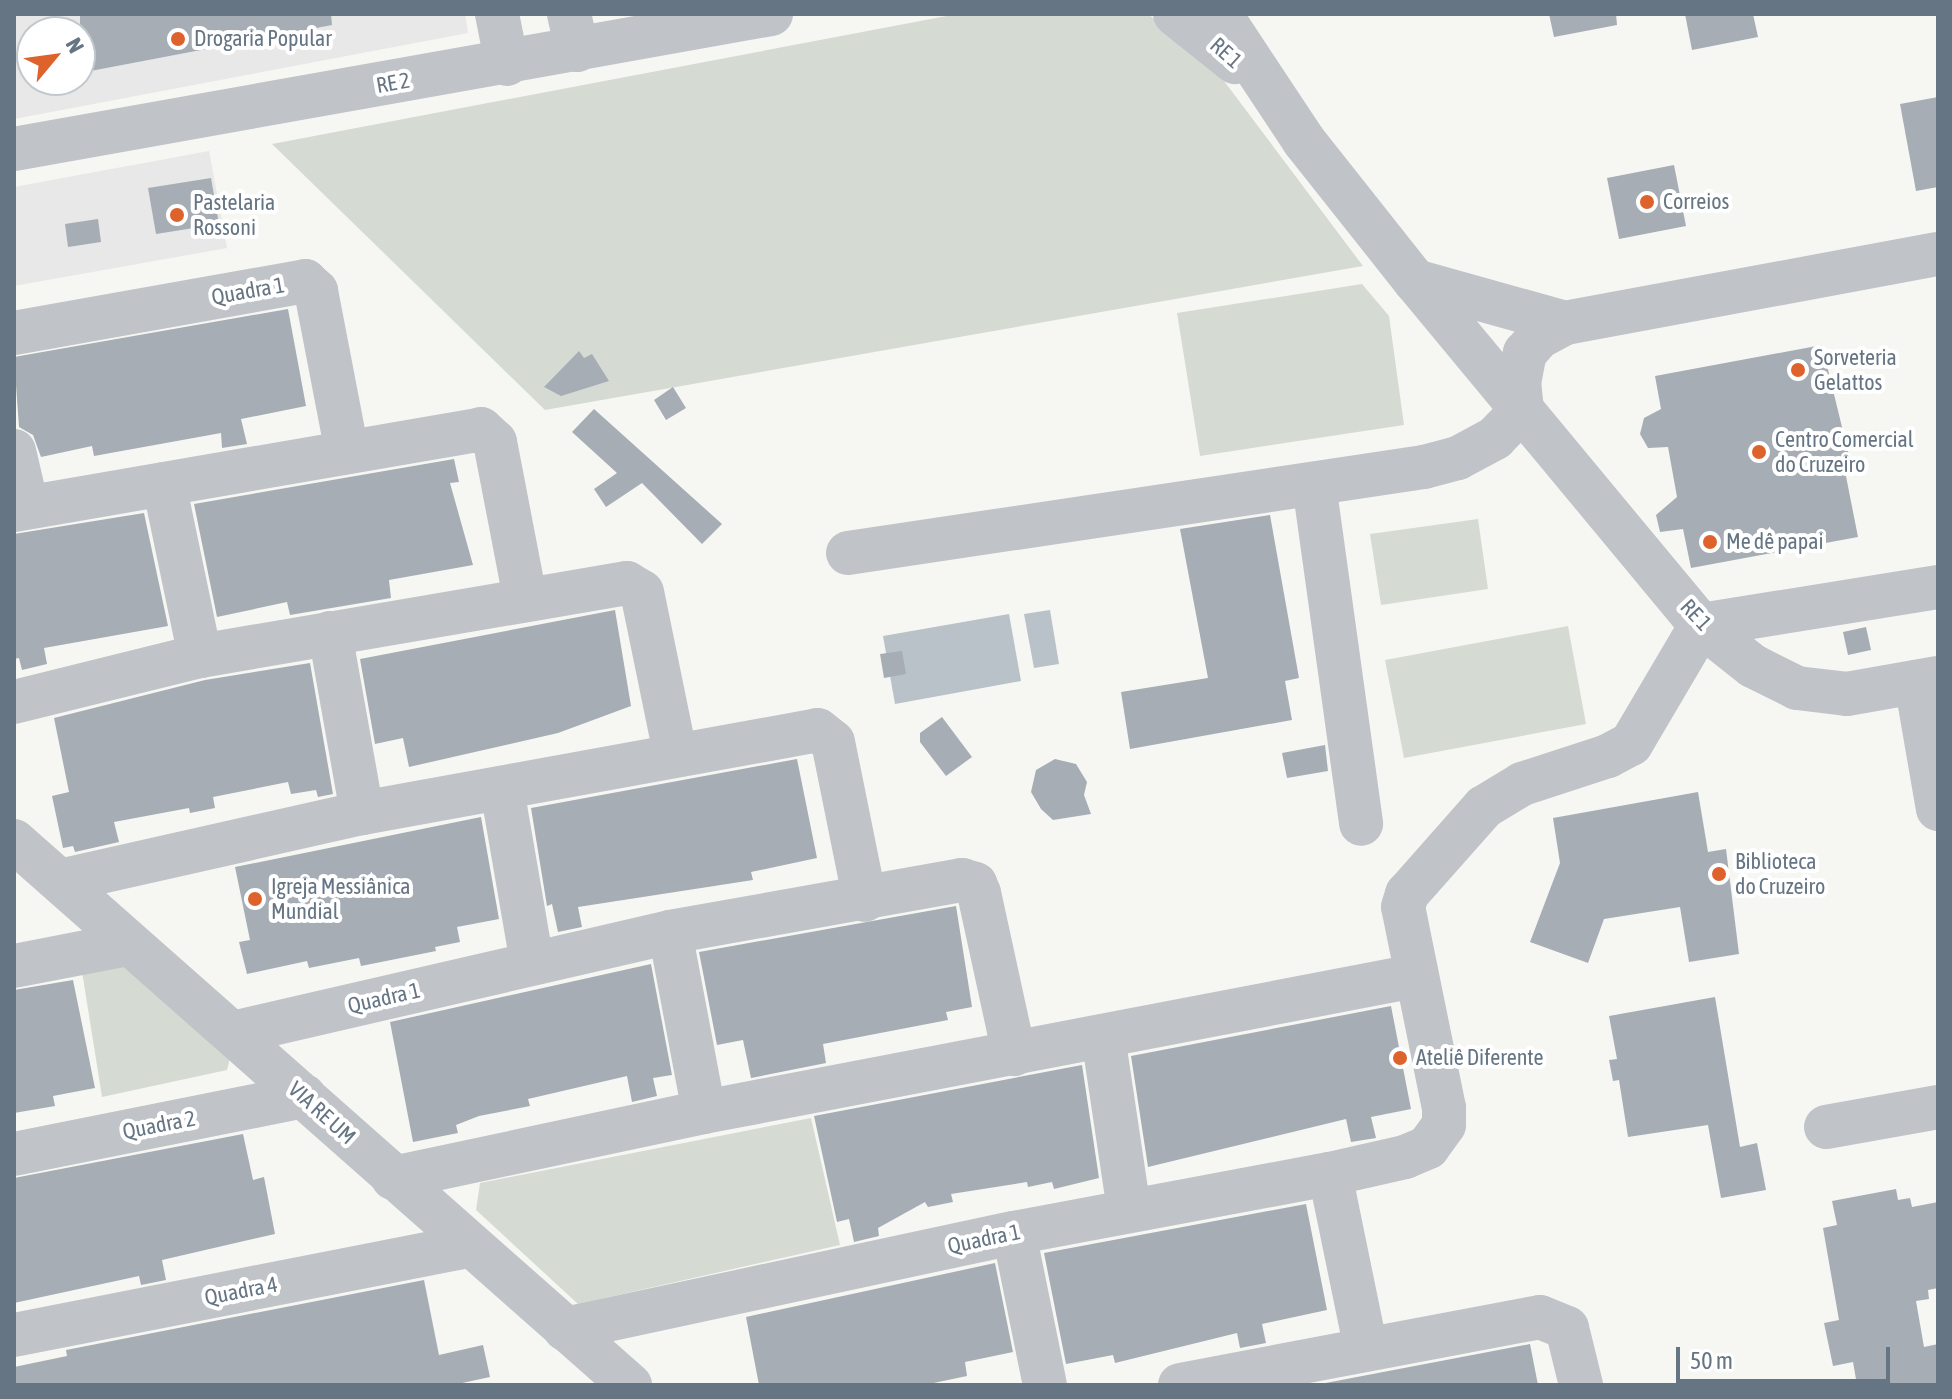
<!DOCTYPE html>
<meta charset="utf-8">
<style>
body{margin:0}
#map{position:relative;width:1952px;height:1399px;overflow:hidden;background:#f6f7f3;font-family:"Asap Condensed",sans-serif}
div>[style]{position:absolute}
[style*='--x']{left:calc(var(--x)*1px);top:calc(var(--y)*1px);width:calc(var(--w)*1px);rotate:calc(var(--a)*1deg)}
.built>*{inset:0;background:#e7e8e7}
.green>*{inset:0;background:#d5dbd3}
.water>*{inset:0;background:#b9c2c8}
.building>*{inset:0;background:#a6adb4}
.minor>*{height:44px;margin:-22px;padding:0 22px;transform-origin:22px;border-radius:22px;background:#c0c3c7}
.dots>*{width:22px;height:22px;translate:-50% -50%;box-sizing:border-box;border:4px solid #fff;border-radius:50%}
span{translate:-50% -50%;white-space:nowrap;text-align:center;line-height:1.15;-webkit-text-stroke:8px #fff;paint-order:stroke}
.poi-label{font-size:22px;color:#667584}
.left{translate:0 -50%;text-align:left}
.street-label{font-size:22px;color:#667584}
.frame{position:absolute;inset:0;border:16px solid #667584;pointer-events:none}
.north{position:absolute;left:16px;top:16px;width:80px;height:80px;box-sizing:border-box;background:#fff;border:2px solid #c2c8ce;border-radius:50%;rotate:61deg;font-size:22px;font-weight:700;line-height:32px;text-align:center;color:#667584}
.north::after{content:'';display:block;margin:auto;width:28px;height:36px;background:#de622c;clip-path:polygon(50% 0,100% 100%,50% 72%,0 100%)}
.scale{position:absolute;left:1676px;top:1347px;width:214px;height:36px;box-sizing:border-box;border:4px solid #667584;border-top:0;padding-left:10px;font-size:24px;line-height:28px;white-space:nowrap;color:#667584;-webkit-text-stroke:6px #fff;paint-order:stroke}
</style>
<div id="map">
<div class="built">
<i style="clip-path:polygon(evenodd,14px 14px,465px 14px,468px 33px,14px 119px,14px 14px,32px 32px,80px 32px,80px 80px,32px 80px,32px 32px)"></i>
<i style="clip-path:polygon(209px 151px,227px 248px,14px 286px,14px 187px)"></i>
</div>
<div class="green">
<i style="clip-path:polygon(957px 14px,1148px 14px,1212px 65px,1363px 266px,545px 410px,272px 144px)"></i>
<i style="clip-path:polygon(1362px 284px,1389px 316px,1404px 425px,1200px 456px,1177px 313px)"></i>
<i style="clip-path:polygon(1478px 519px,1488px 589px,1381px 605px,1370px 534px)"></i>
<i style="clip-path:polygon(1568px 626px,1586px 724px,1404px 758px,1385px 660px)"></i>
<i style="clip-path:polygon(120px 954px,232px 1050px,227px 1070px,102px 1097px,80px 959px)"></i>
<i style="clip-path:polygon(811px 1118px,840px 1245px,578px 1304px,476px 1210px,480px 1183px)"></i>
</div>
<div class="water">
<i style="clip-path:polygon(1050px 610px,1059px 664px,1034px 668px,1024px 614px)"></i>
<i style="clip-path:polygon(1009px 614px,1021px 681px,895px 704px,883px 636px)"></i>
</div>
<div class="building">
<i style="clip-path:polygon(80px 14px,331px 14px,332px 25px,80px 73px)"></i>
<i style="clip-path:polygon(1549px 14px,1616px 14px,1617px 25px,1554px 37px)"></i>
<i style="clip-path:polygon(1685px 14px,1753px 14px,1758px 37px,1692px 50px)"></i>
<i style="clip-path:polygon(1938px 97px,1938px 187px,1916px 191px,1900px 104px)"></i>
<i style="clip-path:polygon(1674px 165px,1686px 226px,1619px 239px,1607px 178px)"></i>
<i style="clip-path:polygon(211px 178px,219px 224px,156px 234px,148px 188px)"></i>
<i style="clip-path:polygon(98px 219px,101px 242px,68px 247px,65px 224px)"></i>
<i style="clip-path:polygon(288px 309px,306px 406px,241px 419px,247px 444px,222px 448px,221px 433px,94px 456px,92px 446px,41px 457px,33px 435px,19px 427px,14px 357px)"></i>
<i style="clip-path:polygon(1822px 345px,1851px 464px,1844px 466px,1858px 537px,1691px 568px,1683px 529px,1660px 532px,1656px 515px,1677px 497px,1668px 447px,1648px 448px,1640px 434px,1644px 418px,1661px 409px,1655px 376px)"></i>
<i style="clip-path:polygon(579px 351px,584px 358px,592px 354px,609px 381px,561px 396px,544px 387px)"></i>
<i style="clip-path:polygon(673px 387px,686px 408px,666px 420px,654px 400px)"></i>
<i style="clip-path:polygon(594px 409px,722px 524px,702px 544px,642px 483px,606px 507px,594px 489px,617px 473px,572px 432px)"></i>
<i style="clip-path:polygon(454px 459px,459px 482px,450px 483px,473px 565px,389px 580px,391px 598px,290px 615px,287px 602px,217px 617px,194px 504px)"></i>
<i style="clip-path:polygon(144px 513px,168px 626px,44px 648px,47px 664px,22px 670px,19px 658px,14px 659px,14px 534px)"></i>
<i style="clip-path:polygon(1270px 515px,1299px 678px,1285px 681px,1292px 720px,1130px 749px,1121px 692px,1208px 678px,1180px 529px)"></i>
<i style="clip-path:polygon(615px 610px,631px 706px,558px 733px,409px 767px,403px 738px,375px 744px,360px 659px)"></i>
<i style="clip-path:polygon(1866px 627px,1871px 650px,1848px 655px,1843px 632px)"></i>
<i style="clip-path:polygon(902px 651px,906px 674px,884px 678px,880px 654px)"></i>
<i style="clip-path:polygon(310px 663px,333px 794px,318px 797px,316px 790px,291px 794px,288px 782px,213px 797px,215px 808px,190px 813px,189px 808px,114px 822px,119px 842px,75px 852px,73px 846px,63px 848px,52px 796px,69px 792px,54px 718px,205px 680px)"></i>
<i style="clip-path:polygon(942px 717px,972px 757px,946px 776px,920px 742px,920px 733px)"></i>
<i style="clip-path:polygon(1325px 745px,1328px 771px,1287px 778px,1282px 753px)"></i>
<i style="clip-path:polygon(797px 759px,817px 858px,751px 872px,753px 880px,578px 907px,582px 927px,558px 932px,552px 904px,547px 906px,531px 808px)"></i>
<i style="clip-path:polygon(1055px 759px,1076px 764px,1087px 782px,1084px 795px,1091px 814px,1053px 820px,1041px 809px,1031px 792px,1036px 770px)"></i>
<i style="clip-path:polygon(1698px 792px,1708px 852px,1726px 849px,1739px 954px,1689px 962px,1680px 907px,1604px 919px,1588px 963px,1530px 942px,1560px 863px,1553px 818px)"></i>
<i style="clip-path:polygon(481px 817px,499px 919px,457px 927px,460px 942px,435px 947px,436px 951px,361px 966px,359px 958px,309px 968px,307px 961px,247px 974px,239px 942px,250px 940px,235px 867px)"></i>
<i style="clip-path:polygon(956px 906px,972px 1007px,946px 1012px,948px 1020px,823px 1044px,826px 1063px,751px 1078px,743px 1040px,717px 1045px,699px 952px)"></i>
<i style="clip-path:polygon(651px 964px,672px 1075px,653px 1078px,657px 1096px,632px 1102px,627px 1076px,528px 1099px,530px 1106px,479px 1116px,456px 1125px,458px 1133px,413px 1142px,390px 1022px)"></i>
<i style="clip-path:polygon(73px 980px,95px 1088px,53px 1096px,55px 1106px,14px 1113px,14px 990px)"></i>
<i style="clip-path:polygon(1715px 997px,1740px 1147px,1757px 1143px,1766px 1190px,1721px 1198px,1708px 1125px,1628px 1137px,1619px 1080px,1613px 1081px,1609px 1060px,1617px 1059px,1609px 1016px)"></i>
<i style="clip-path:polygon(1391px 1006px,1411px 1109px,1371px 1117px,1376px 1138px,1351px 1142px,1346px 1119px,1148px 1167px,1131px 1056px)"></i>
<i style="clip-path:polygon(1082px 1065px,1099px 1178px,1054px 1189px,1052px 1182px,1028px 1187px,1027px 1182px,951px 1194px,953px 1202px,928px 1207px,925px 1202px,878px 1228px,879px 1236px,854px 1242px,849px 1219px,837px 1222px,814px 1116px)"></i>
<i style="clip-path:polygon(243px 1134px,253px 1180px,264px 1177px,275px 1234px,162px 1260px,166px 1280px,141px 1285px,139px 1276px,14px 1303px,14px 1178px)"></i>
<i style="clip-path:polygon(1896px 1189px,1898px 1200px,1910px 1198px,1912px 1207px,1938px 1202px,1938px 1288px,1928px 1290px,1929px 1299px,1916px 1301px,1924px 1347px,1938px 1344px,1938px 1385px,1857px 1385px,1853px 1362px,1833px 1366px,1824px 1323px,1839px 1320px,1823px 1228px,1837px 1225px,1832px 1201px)"></i>
<i style="clip-path:polygon(1306px 1204px,1327px 1310px,1262px 1324px,1266px 1343px,1240px 1348px,1237px 1333px,1115px 1363px,1113px 1355px,1066px 1364px,1044px 1253px)"></i>
<i style="clip-path:polygon(995px 1263px,1013px 1352px,965px 1362px,967px 1376px,924px 1385px,759px 1385px,746px 1317px)"></i>
<i style="clip-path:polygon(424px 1280px,439px 1355px,483px 1345px,490px 1377px,453px 1385px,14px 1385px,14px 1367px,67px 1356px,66px 1350px)"></i>
<i style="clip-path:polygon(1530px 1344px,1538px 1385px,1315px 1385px)"></i>
</div>
<div class="minor">
<i style="--x:497;--y:14;--w:51;--a:78.7"></i>
<i style="--x:569;--y:14;--w:37;--a:77"></i>
<i style="--x:1175;--y:14;--w:77;--a:38.7"></i>
<i style="--x:1220;--y:14;--w:152;--a:56.5"></i>
<i style="--x:1304;--y:141;--w:179;--a:51.6"></i>
<i style="--x:1415;--y:281;--w:447;--a:50.3"></i>
<i style="--x:1701;--y:625;--w:66;--a:38.3"></i>
<i style="--x:1753;--y:666;--w:49;--a:26.6"></i>
<i style="--x:1797;--y:688;--w:50;--a:6.8"></i>
<i style="--x:1847;--y:694;--w:92;--a:-10"></i>
<i style="--x:14;--y:149;--w:769;--a:-10.11"></i>
<i style="--x:1415;--y:281;--w:156;--a:15.6"></i>
<i style="--x:1565;--y:323;--w:379;--a:-10.5"></i>
<i style="--x:14;--y:333;--w:296;--a:-10.1"></i>
<i style="--x:305;--y:281;--w:15;--a:42"></i>
<i style="--x:316;--y:291;--w:164;--a:79.1"></i>
<i style="--x:1522;--y:410;--w:27;--a:-96"></i>
<i style="--x:1519;--y:383;--w:31;--a:-79"></i>
<i style="--x:1525;--y:353;--w:21;--a:-49"></i>
<i style="--x:1539;--y:337;--w:30;--a:-28"></i>
<i style="--x:14;--y:451;--w:57;--a:76.9"></i>
<i style="--x:164;--y:484;--w:176;--a:78.2"></i>
<i style="--x:1314;--y:484;--w:343;--a:82.1"></i>
<i style="--x:14;--y:510;--w:474;--a:-9.8"></i>
<i style="--x:481;--y:429;--w:19;--a:43"></i>
<i style="--x:495;--y:442;--w:159;--a:79.1"></i>
<i style="--x:848;--y:553;--w:582;--a:-8.49"></i>
<i style="--x:1424;--y:467;--w:35;--a:-15"></i>
<i style="--x:1458;--y:458;--w:42;--a:-28.4"></i>
<i style="--x:1495;--y:438;--w:39;--a:-46"></i>
<i style="--x:330;--y:633;--w:183;--a:79.9"></i>
<i style="--x:1916;--y:682;--w:129;--a:80.2"></i>
<i style="--x:14;--y:702;--w:192;--a:-13.9"></i>
<i style="--x:200;--y:656;--w:433;--a:-9.7"></i>
<i style="--x:627;--y:583;--w:17;--a:31"></i>
<i style="--x:642;--y:592;--w:164;--a:78.4"></i>
<i style="--x:502;--y:789;--w:177;--a:80.2"></i>
<i style="--x:14;--y:841;--w:822;--a:41.45"></i>
<i style="--x:60;--y:881;--w:310;--a:-12.7"></i>
<i style="--x:362;--y:813;--w:463;--a:-10.3"></i>
<i style="--x:818;--y:730;--w:19;--a:39"></i>
<i style="--x:833;--y:742;--w:161;--a:78.6"></i>
<i style="--x:670;--y:932;--w:183;--a:79.3"></i>
<i style="--x:14;--y:966;--w:115;--a:-11"></i>
<i style="--x:233;--y:1033;--w:449;--a:-13"></i>
<i style="--x:670;--y:932;--w:297;--a:-10.1"></i>
<i style="--x:962;--y:880;--w:14;--a:17"></i>
<i style="--x:975;--y:884;--w:10;--a:66"></i>
<i style="--x:979;--y:893;--w:165;--a:77.7"></i>
<i style="--x:1103;--y:1036;--w:176;--a:81.5"></i>
<i style="--x:1826;--y:1127;--w:114;--a:-10.1"></i>
<i style="--x:14;--y:1154;--w:296;--a:-11.3"></i>
<i style="--x:1330;--y:1174;--w:179;--a:78.4"></i>
<i style="--x:393;--y:1178;--w:318;--a:-12"></i>
<i style="--x:704;--y:1112;--w:724;--a:-10.83"></i>
<i style="--x:1014;--y:1233;--w:155;--a:78.5"></i>
<i style="--x:565;--y:1329;--w:459;--a:-12.1"></i>
<i style="--x:1014;--y:1233;--w:321;--a:-10.6"></i>
<i style="--x:1330;--y:1174;--w:77;--a:-12.8"></i>
<i style="--x:1405;--y:1157;--w:25;--a:-23"></i>
<i style="--x:1428;--y:1147;--w:27;--a:-54"></i>
<i style="--x:1444;--y:1125;--w:17;--a:-90"></i>
<i style="--x:1444;--y:1108;--w:205;--a:-101.5"></i>
<i style="--x:1403;--y:907;--w:14;--a:-73"></i>
<i style="--x:1407;--y:894;--w:116;--a:-48.5"></i>
<i style="--x:1484;--y:807;--w:44;--a:-31.2"></i>
<i style="--x:1522;--y:784;--w:90;--a:-18"></i>
<i style="--x:1608;--y:756;--w:26;--a:-28"></i>
<i style="--x:1631;--y:744;--w:138;--a:-59.5"></i>
<i style="--x:1701;--y:625;--w:240;--a:-9.1"></i>
<i style="--x:14;--y:1335;--w:462;--a:-11.1"></i>
<i style="--x:1180;--y:1385;--w:366;--a:-10.7"></i>
<i style="--x:1540;--y:1317;--w:29;--a:22"></i>
<i style="--x:1567;--y:1328;--w:59;--a:76.2"></i>
</div>
<div class="dots">
<i style="left:178px;top:39px;background:#de622c"></i>
<i style="left:1647px;top:202px;background:#de622c"></i>
<i style="left:177px;top:215px;background:#de622c"></i>
<i style="left:1798px;top:370px;background:#de622c"></i>
<i style="left:1759px;top:452px;background:#de622c"></i>
<i style="left:1710px;top:542px;background:#de622c"></i>
<i style="left:1719px;top:874px;background:#de622c"></i>
<i style="left:255px;top:899px;background:#de622c"></i>
<i style="left:1400px;top:1058px;background:#de622c"></i>
</div>
<div class="poi-label">
<span class="left" style="left:194px;top:39px">Drogaria Popular</span>
<span class="left" style="left:193px;top:215px">Pastelaria<br>Rossoni</span>
<span class="left" style="left:1663px;top:202px">Correios</span>
<span class="left" style="left:1814px;top:370px">Sorveteria<br>Gelattos</span>
<span class="left" style="left:1775px;top:452px">Centro Comercial<br>do Cruzeiro</span>
<span class="left" style="left:1726px;top:542px">Me dê papai</span>
<span class="left" style="left:1735px;top:874px">Biblioteca<br>do Cruzeiro</span>
<span class="left" style="left:271px;top:899px">Igreja Messiânica<br>Mundial</span>
<span class="left" style="left:1416px;top:1058px">Ateliê Diferente</span>
</div>
<div class="street-label">
<span style="left:1226px;top:53px;rotate:42deg">RE 1</span>
<span style="left:393px;top:83px;rotate:-10deg">RE 2</span>
<span style="left:248px;top:291px;rotate:-10deg">Quadra 1</span>
<span style="left:1696px;top:615px;rotate:47deg">RE 1</span>
<span style="left:384px;top:998px;rotate:-13deg">Quadra 1</span>
<span style="left:322px;top:1113px;rotate:42deg">VIA RE UM</span>
<span style="left:159px;top:1125px;rotate:-11deg">Quadra 2</span>
<span style="left:984px;top:1239px;rotate:-12deg">Quadra 1</span>
<span style="left:241px;top:1291px;rotate:-11deg">Quadra 4</span>
</div>
<div class="frame"></div>
<div class="north">N</div>
<div class="scale">50 m</div>
</div>
